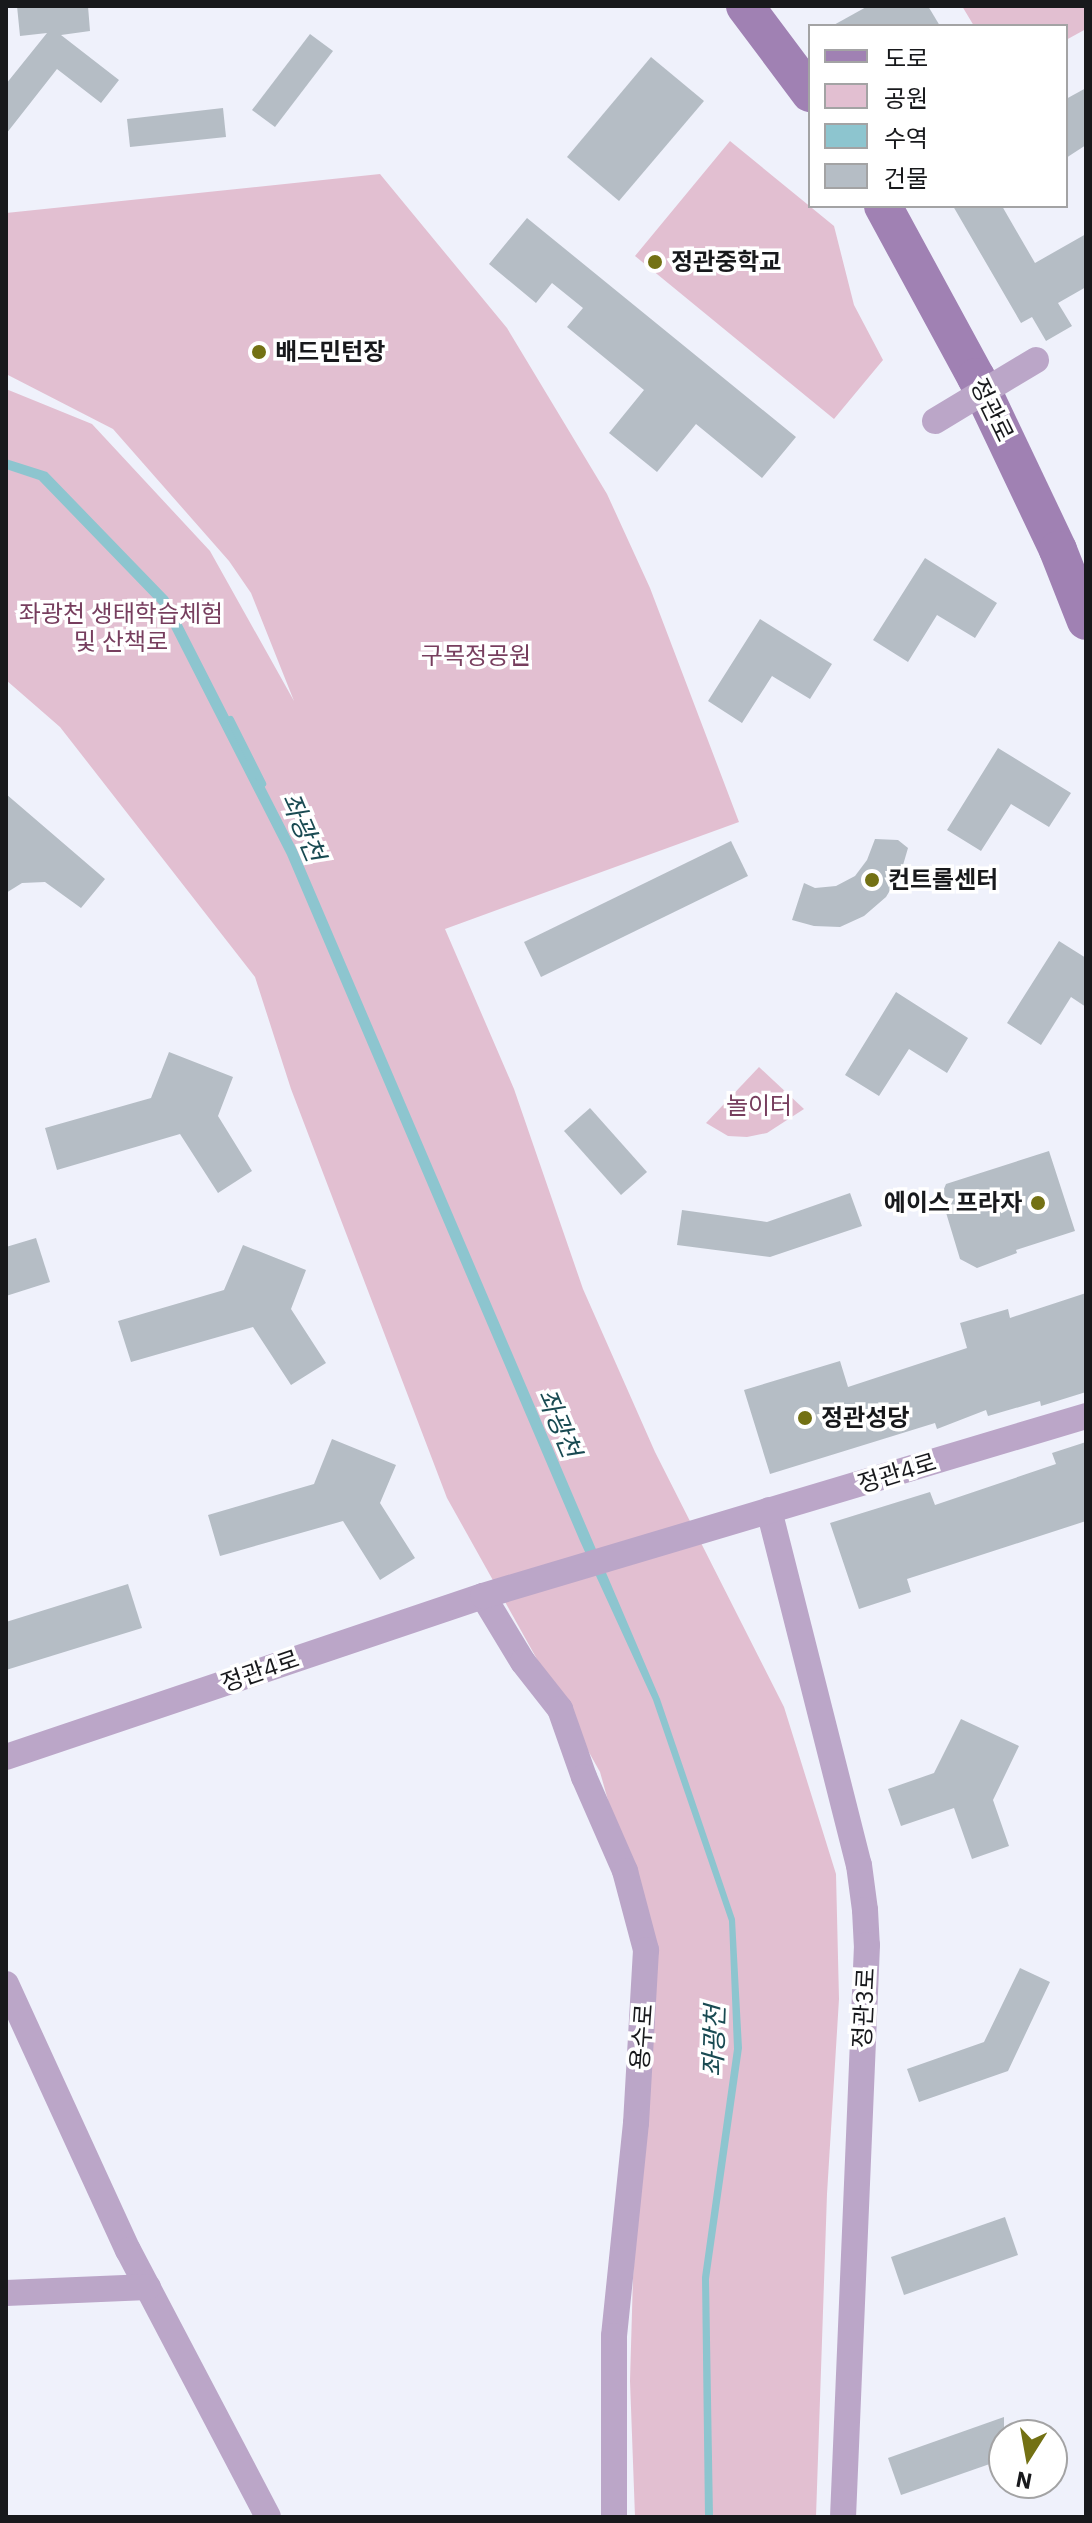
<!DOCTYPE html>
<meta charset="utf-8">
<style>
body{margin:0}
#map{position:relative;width:1092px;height:2523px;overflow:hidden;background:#eff1fb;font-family:"IBM Plex Sans","Noto Sans KR",sans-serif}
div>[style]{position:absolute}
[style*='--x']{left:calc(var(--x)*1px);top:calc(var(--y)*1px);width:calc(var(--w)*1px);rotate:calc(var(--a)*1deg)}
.green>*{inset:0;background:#e2bfd1}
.water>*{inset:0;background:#8dc5cf}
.stream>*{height:7px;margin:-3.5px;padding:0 3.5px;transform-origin:3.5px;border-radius:3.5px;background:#8dc5cf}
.building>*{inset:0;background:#b5bdc5}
.street>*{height:26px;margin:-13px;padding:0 13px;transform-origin:13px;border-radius:13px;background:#bba6c8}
.secondary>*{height:38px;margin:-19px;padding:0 19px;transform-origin:19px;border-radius:19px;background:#a081b3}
.street-bridge>*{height:26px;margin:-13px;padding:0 13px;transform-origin:13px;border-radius:13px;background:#bba6c8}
.dots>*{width:22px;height:22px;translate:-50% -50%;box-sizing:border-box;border:4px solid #fff;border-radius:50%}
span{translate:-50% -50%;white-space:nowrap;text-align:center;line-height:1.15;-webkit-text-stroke:7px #fff;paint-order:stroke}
.poi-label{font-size:24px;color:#18191c;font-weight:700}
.left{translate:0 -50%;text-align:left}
.right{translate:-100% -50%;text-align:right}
.street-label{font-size:24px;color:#18191c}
.park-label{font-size:24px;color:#773e5e}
.water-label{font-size:26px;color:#194a52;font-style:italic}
.frame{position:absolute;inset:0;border:8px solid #18191c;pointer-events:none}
.legend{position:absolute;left:808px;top:24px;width:260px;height:184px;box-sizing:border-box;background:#fff;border:2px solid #a3a3a4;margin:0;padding:10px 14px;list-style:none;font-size:24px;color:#18191c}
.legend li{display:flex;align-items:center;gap:16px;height:40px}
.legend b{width:40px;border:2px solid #a3a3a4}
.north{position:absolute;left:988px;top:2419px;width:80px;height:80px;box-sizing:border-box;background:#fff;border:2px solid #a3a3a4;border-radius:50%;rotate:191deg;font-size:22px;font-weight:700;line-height:32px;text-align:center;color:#18191c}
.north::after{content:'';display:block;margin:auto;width:28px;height:36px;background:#737114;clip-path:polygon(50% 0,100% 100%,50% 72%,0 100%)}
</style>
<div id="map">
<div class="green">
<i style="clip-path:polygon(962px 6px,1086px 6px,1086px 29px,1066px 40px,1066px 26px,974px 26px)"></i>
<i style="clip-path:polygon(730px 141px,834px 226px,854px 305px,883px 360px,834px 419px,635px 256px)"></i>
<i style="clip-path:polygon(380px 174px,507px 328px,607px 494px,650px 588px,739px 822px,445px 929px,514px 1089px,583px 1289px,655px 1452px,784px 1707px,836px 1874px,839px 1999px,827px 2194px,816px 2517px,635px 2517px,630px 2381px,633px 2277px,654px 1964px,600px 1772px,447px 1498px,291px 1089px,255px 977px,60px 727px,6px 680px,6px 389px,92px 424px,210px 551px,294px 701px,251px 593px,229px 561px,113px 429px,6px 374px,6px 213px)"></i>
<i style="clip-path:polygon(759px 1067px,804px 1109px,767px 1133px,747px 1137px,728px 1136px,706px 1123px)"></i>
</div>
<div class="water">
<i style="clip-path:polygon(6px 459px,47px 472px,168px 597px,297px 850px,660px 1699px,735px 1919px,742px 2048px,709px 2279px,713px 2517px,705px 2517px,702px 2277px,734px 2049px,729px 1921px,653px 1700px,580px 1541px,287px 855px,159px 604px,39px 480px,6px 469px)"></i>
</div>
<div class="stream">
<i style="--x:230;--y:719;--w:72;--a:63.4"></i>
</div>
<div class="building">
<i style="clip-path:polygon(17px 6px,88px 6px,90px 31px,61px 35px,119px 80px,101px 103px,57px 69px,6px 134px,6px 84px,47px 33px,20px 36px)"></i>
<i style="clip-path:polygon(868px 6px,928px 6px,940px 26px,832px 26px)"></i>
<i style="clip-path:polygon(310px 34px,333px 51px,275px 127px,252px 110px)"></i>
<i style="clip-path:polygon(651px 57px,704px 101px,619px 201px,567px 157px)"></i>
<i style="clip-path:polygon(1086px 88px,1086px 145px,1066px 158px,1066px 99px)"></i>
<i style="clip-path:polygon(223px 108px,226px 137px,130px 147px,127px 119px)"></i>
<i style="clip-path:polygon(953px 206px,1002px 206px,1035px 263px,1086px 234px,1086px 287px,1058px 303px,1072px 326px,1046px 341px,1032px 317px,1021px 323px)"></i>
<i style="clip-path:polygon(527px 218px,796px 437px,762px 478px,696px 424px,657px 472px,609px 433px,644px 390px,567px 327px,583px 308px,552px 283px,536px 303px,489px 264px)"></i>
<i style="clip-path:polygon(925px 558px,997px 603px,975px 638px,937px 615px,908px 662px,873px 640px)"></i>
<i style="clip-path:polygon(760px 619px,832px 664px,810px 699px,772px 676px,742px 723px,708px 701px)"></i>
<i style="clip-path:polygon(998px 748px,1071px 793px,1049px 827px,1011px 804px,981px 851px,947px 830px)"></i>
<i style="clip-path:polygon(6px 794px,105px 879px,81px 908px,45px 882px,22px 883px,6px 893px)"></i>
<i style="clip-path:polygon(875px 839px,898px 840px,908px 848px,901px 872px,886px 897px,864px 916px,840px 927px,814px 926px,792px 920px,804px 883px,815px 888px,836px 886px,855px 876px,867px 860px)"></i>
<i style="clip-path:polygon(731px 841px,748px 876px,541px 977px,524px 942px)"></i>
<i style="clip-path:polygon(1059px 941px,1086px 958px,1086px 1007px,1071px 997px,1041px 1045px,1007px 1023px)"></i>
<i style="clip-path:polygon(896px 992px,968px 1038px,947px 1073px,909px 1049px,879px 1096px,845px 1075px)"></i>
<i style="clip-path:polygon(169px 1052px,233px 1077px,218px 1116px,252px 1171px,218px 1193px,180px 1134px,57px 1170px,45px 1128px,151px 1098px)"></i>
<i style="clip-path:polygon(590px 1108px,647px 1172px,621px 1195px,564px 1131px)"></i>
<i style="clip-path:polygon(1049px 1151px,1075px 1231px,1016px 1250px,1017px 1253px,977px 1268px,960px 1259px,941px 1196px,946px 1184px)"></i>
<i style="clip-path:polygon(850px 1193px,862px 1226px,770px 1257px,677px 1245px,682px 1210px,767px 1222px)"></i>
<i style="clip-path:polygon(36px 1238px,50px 1282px,6px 1296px,6px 1247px)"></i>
<i style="clip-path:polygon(243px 1245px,306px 1270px,291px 1309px,326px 1363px,291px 1385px,253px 1327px,131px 1362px,118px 1321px,224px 1290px)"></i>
<i style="clip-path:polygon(1086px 1293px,1086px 1392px,1041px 1406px,1040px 1401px,988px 1416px,986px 1410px,937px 1429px,935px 1423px,770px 1474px,744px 1390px,840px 1361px,848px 1387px,967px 1348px,960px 1323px,1008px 1309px,1010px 1318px)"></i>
<i style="clip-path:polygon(332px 1439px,396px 1465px,380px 1503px,415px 1558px,380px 1580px,343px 1521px,220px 1556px,208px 1515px,314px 1484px)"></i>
<i style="clip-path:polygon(1086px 1442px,1086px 1521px,907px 1579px,911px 1592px,859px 1609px,830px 1523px,930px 1492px,935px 1505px,1056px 1464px,1052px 1453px)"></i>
<i style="clip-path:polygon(128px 1584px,142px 1628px,6px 1670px,6px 1622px)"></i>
<i style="clip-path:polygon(961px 1719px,1019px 1746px,993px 1800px,1009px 1846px,972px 1859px,954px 1808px,901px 1826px,888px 1789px,934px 1773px)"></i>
<i style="clip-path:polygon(1020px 1968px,1050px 1982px,1008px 2071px,919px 2102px,907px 2069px,984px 2042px)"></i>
<i style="clip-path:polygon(1005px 2217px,1018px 2255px,904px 2295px,891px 2257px)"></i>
<i style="clip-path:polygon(1004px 2417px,1004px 2459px,901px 2495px,888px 2458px)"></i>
</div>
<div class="street">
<i style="--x:769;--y:1510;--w:366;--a:75.8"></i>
<i style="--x:859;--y:1865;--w:45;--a:82.4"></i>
<i style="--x:865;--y:1910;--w:35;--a:87"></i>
<i style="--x:867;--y:1945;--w:573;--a:92.4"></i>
<i style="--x:483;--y:1596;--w:77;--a:58.8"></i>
<i style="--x:523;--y:1662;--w:60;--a:51.8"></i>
<i style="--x:560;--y:1709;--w:72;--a:70.6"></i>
<i style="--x:584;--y:1777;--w:103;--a:66.4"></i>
<i style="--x:625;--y:1871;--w:82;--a:75.1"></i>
<i style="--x:646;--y:1950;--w:173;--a:93.3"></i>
<i style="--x:636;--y:2123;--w:214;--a:95.9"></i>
<i style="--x:614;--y:2336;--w:181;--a:90"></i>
<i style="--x:6;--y:1757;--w:503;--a:-18.65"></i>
<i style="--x:483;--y:1596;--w:629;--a:-16.62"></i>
<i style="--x:6;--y:1984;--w:293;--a:65.4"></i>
<i style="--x:128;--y:2250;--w:301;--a:62.3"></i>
<i style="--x:6;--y:2293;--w:142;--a:-2.4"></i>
</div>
<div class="secondary">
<i style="--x:745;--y:6;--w:109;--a:53.2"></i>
<i style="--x:883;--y:206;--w:195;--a:61.5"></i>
<i style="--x:976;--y:377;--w:191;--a:64.6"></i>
<i style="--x:1058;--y:550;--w:76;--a:68.5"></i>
</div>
<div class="street-bridge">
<i style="--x:935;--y:421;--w:118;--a:-31.1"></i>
</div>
<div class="dots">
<i style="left:655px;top:262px;background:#737114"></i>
<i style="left:259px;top:352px;background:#737114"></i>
<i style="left:872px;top:880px;background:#737114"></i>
<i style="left:1038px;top:1203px;background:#737114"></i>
<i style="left:805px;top:1418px;background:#737114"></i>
</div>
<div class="poi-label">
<span class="left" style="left:671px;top:262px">정관중학교</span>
<span class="left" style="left:275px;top:352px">배드민턴장</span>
<span class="left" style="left:888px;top:880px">컨트롤센터</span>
<span class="right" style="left:1022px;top:1203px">에이스 프라자</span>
<span class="left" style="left:821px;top:1418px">정관성당</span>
</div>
<div class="street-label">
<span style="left:992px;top:410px;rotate:64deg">정관로</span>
<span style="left:897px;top:1473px;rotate:-17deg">정관4로</span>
<span style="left:260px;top:1671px;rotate:-19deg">정관4로</span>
<span style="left:864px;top:2008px;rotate:-87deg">정관3로</span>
<span style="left:642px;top:2037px;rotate:-86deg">용수로</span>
</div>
<div class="park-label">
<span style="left:121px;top:628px">좌광천 생태학습체험<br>및 산책로</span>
<span style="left:476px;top:656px">구목정공원</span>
<span style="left:759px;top:1106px">놀이터</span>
</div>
<div class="water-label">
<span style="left:303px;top:827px;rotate:67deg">좌광천</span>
<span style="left:559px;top:1423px;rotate:67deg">좌광천</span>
<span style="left:714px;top:2041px;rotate:-88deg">좌광천</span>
</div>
<div class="frame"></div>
<ul class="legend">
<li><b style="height:10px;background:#a081b3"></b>도로</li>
<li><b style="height:22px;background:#e2bfd1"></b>공원</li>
<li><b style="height:22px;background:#8dc5cf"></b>수역</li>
<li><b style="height:22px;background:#b5bdc5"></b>건물</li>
</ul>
<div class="north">N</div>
</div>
